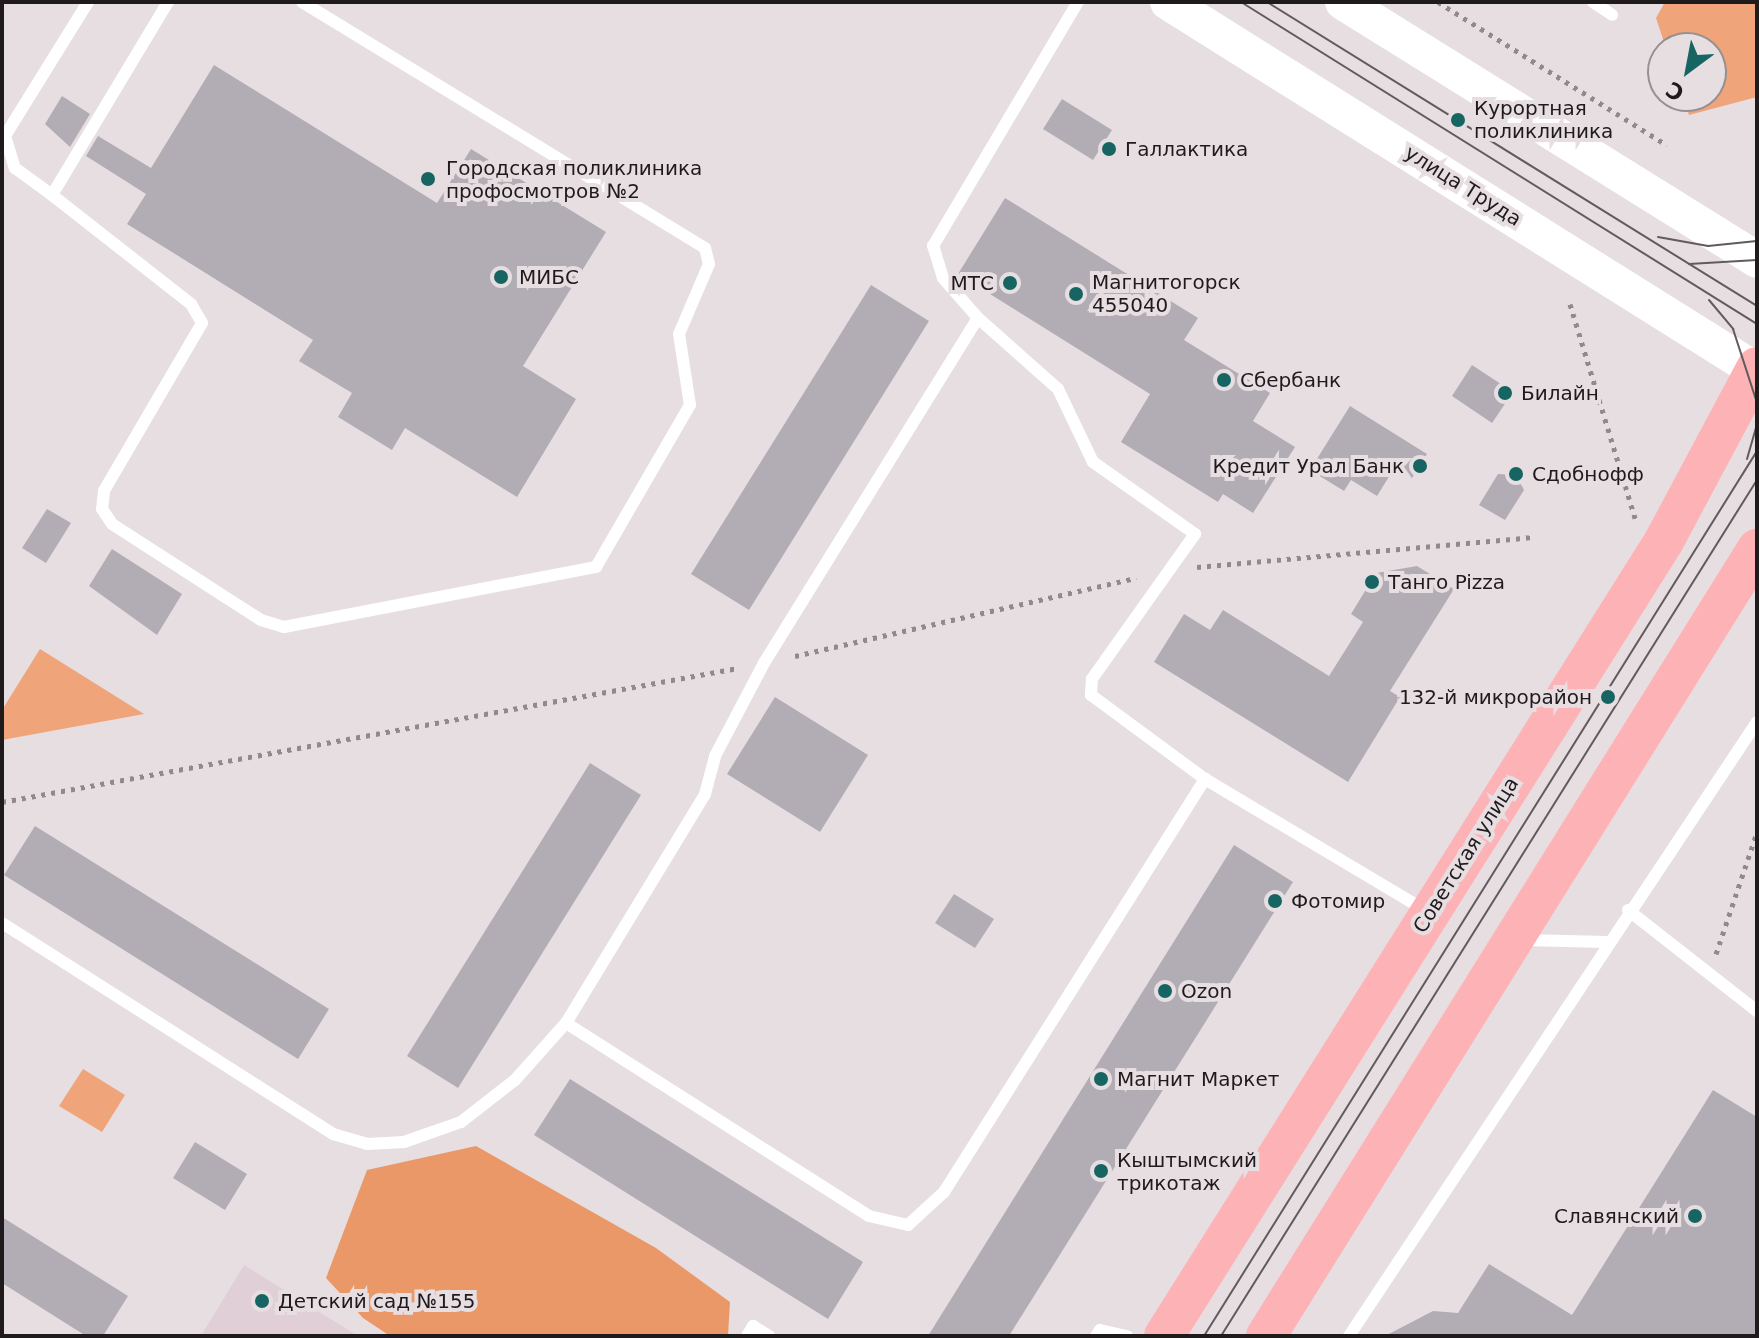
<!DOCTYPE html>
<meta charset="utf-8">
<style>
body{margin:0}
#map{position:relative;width:1759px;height:1338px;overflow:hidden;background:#e7dee2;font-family:"DejaVu Sans",sans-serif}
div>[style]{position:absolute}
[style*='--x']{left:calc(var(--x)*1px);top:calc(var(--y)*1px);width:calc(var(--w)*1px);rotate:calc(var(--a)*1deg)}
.built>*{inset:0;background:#e0cfd7}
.green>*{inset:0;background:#efa479}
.forest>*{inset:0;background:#ea9867}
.building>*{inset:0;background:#b2adb4}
.path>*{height:5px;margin-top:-2.5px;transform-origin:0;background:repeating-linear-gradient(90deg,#918a8d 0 4px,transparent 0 10px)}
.lane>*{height:12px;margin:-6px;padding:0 6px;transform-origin:6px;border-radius:6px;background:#fff}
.secondary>*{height:36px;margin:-18px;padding:0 18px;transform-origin:18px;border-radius:18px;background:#fff}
.primary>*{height:40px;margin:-20px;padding:0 20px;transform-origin:20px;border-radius:20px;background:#fdb3b6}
.tram>*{height:2px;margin:-1px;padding:0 1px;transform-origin:1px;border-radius:1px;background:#615b5e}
.dots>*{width:22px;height:22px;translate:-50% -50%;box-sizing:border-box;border:4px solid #e7dee2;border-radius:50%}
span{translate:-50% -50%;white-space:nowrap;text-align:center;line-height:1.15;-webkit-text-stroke:8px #e7dee2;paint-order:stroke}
.poi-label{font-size:20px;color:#1f1b1d}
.left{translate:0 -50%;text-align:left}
.right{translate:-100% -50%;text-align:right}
.street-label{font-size:20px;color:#1f1b1d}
.frame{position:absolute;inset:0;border:4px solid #1f1b1d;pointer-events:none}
.north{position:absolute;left:1647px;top:32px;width:80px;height:80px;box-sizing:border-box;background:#e7dee2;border:2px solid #979093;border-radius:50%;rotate:212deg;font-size:22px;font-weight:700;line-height:32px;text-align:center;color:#1f1b1d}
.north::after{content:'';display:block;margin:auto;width:28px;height:36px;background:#176562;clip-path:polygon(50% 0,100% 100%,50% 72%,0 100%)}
</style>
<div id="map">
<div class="built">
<i style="clip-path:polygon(244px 1265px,358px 1336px,201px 1336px)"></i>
</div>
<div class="green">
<i style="clip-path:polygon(1665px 2px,1757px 2px,1757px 97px,1689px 115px,1682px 96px,1711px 96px,1711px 48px,1666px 48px,1656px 18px)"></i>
<i style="clip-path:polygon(40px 649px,144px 714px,2px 740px,2px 710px)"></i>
<i style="clip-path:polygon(83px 1069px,125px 1095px,102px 1132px,59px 1106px)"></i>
</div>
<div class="forest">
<i style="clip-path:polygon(476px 1146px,656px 1248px,730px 1302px,728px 1336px,390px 1336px,363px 1318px,326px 1278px,367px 1170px)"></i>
</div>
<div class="building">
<i style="clip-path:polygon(214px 65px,437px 203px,471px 149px,606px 232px,523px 366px,576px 399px,517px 497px,405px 428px,392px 450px,338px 417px,352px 393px,299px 361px,313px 340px,127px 224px,146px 194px,86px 156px,98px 136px,151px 168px)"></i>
<i style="clip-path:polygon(62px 96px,90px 114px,70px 147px,45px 124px)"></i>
<i style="clip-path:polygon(1062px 99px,1112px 130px,1093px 160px,1043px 129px)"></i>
<i style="clip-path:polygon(1005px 198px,1198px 318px,1184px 340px,1270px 393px,1253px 421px,1295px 447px,1253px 513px,1223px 494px,1218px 502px,1121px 442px,1150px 394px,958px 274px)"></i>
<i style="clip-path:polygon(871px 285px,929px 321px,749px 610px,691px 574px)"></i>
<i style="clip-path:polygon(1472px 365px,1513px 392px,1492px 423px,1452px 396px)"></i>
<i style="clip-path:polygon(1350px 406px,1427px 454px,1412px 478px,1395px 467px,1377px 496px,1351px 480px,1344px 491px,1310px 470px)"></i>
<i style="clip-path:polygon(1498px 474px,1516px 475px,1524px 490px,1505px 520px,1479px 505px)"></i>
<i style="clip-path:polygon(47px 509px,71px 523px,46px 563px,22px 548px)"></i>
<i style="clip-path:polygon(112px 549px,182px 594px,157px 635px,89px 586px)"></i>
<i style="clip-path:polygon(1417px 566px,1454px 589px,1390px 691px,1400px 697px,1348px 782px,1154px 662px,1184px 614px,1210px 630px,1223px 610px,1329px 676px,1363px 622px,1351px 614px,1376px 573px)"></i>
<i style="clip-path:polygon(775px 697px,868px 755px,820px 832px,727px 774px)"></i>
<i style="clip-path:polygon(590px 763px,641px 795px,458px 1088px,407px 1056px)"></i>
<i style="clip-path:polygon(35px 826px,329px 1009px,298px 1059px,4px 875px)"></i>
<i style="clip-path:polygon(1234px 845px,1293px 882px,1009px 1336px,928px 1336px)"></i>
<i style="clip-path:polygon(954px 894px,994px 919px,975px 948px,935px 923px)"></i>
<i style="clip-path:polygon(570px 1079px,863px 1262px,828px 1319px,534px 1135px)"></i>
<i style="clip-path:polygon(1713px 1090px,1757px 1117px,1757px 1336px,1385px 1336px,1433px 1311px,1458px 1313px,1489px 1264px,1572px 1315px)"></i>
<i style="clip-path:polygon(195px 1142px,247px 1174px,225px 1210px,173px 1178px)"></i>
<i style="clip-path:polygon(2px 1217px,128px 1296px,103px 1336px,86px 1336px,2px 1283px)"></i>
</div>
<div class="path">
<i style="--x:1438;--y:2;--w:270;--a:32"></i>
<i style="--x:1570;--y:304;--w:227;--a:73.1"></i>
<i style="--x:1197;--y:567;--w:338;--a:-5.1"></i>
<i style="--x:795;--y:656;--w:350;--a:-12.9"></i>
<i style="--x:2;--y:802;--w:748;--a:-10.32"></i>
<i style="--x:1716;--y:954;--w:129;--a:-71.4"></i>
</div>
<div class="lane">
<i style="--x:88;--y:2;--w:158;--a:121.8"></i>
<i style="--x:5;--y:136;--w:34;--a:73"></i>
<i style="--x:15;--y:168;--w:46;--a:36.1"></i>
<i style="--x:52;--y:195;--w:225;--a:-59"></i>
<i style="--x:1593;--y:2;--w:23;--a:34"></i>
<i style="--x:52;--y:195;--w:177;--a:38.1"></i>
<i style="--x:191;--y:304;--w:22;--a:60"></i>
<i style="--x:202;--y:323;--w:194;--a:120.3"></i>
<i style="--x:104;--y:491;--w:18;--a:96"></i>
<i style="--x:102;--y:509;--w:18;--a:56"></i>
<i style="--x:112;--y:524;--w:177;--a:32.8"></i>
<i style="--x:261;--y:620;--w:24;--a:17"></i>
<i style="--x:284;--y:627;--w:318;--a:-10.9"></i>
<i style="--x:596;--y:567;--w:187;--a:-59.9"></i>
<i style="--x:690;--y:405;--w:72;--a:-98.8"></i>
<i style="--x:679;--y:334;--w:76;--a:-66.8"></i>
<i style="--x:709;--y:264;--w:16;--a:-104"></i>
<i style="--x:705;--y:248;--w:472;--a:-148.6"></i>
<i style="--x:978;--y:318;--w:107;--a:41.6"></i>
<i style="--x:1058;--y:389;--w:81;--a:64.4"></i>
<i style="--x:1093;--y:462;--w:125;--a:35.2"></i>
<i style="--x:1195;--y:534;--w:178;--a:125.4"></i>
<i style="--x:1092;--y:679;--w:16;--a:94"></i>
<i style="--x:1091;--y:695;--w:142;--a:36.4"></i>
<i style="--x:1205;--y:779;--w:257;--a:30.8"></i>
<i style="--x:1628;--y:910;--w:164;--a:38.1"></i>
<i style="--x:2;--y:923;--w:393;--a:32.5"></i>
<i style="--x:333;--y:1134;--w:35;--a:16"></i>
<i style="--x:367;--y:1144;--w:37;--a:-3"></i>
<i style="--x:404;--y:1142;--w:60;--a:-19.3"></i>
<i style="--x:461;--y:1122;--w:68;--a:-37.9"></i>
<i style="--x:515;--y:1080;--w:76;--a:-48.2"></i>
<i style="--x:566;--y:1023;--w:268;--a:-58.7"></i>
<i style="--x:705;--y:794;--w:39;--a:-75"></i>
<i style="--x:715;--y:756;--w:105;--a:-62.2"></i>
<i style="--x:764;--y:663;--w:406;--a:-58.2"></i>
<i style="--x:978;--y:318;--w:53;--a:-131.2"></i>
<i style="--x:943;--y:278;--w:34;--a:-107"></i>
<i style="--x:933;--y:246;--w:284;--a:-59.3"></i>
<i style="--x:1521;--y:940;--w:85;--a:1.3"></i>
<i style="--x:566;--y:1023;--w:359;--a:32.5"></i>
<i style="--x:869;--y:1216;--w:40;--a:13"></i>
<i style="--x:908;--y:1225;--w:49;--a:-42.5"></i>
<i style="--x:944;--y:1192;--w:489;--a:-57.7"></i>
<i style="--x:747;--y:1336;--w:12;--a:-59"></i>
<i style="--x:753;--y:1326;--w:19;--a:32"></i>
<i style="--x:1096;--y:1336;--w:7;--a:-56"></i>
<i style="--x:1100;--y:1330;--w:28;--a:13"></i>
<i style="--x:1349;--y:1336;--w:737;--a:-56.4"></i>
</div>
<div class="secondary">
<i style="--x:1168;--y:2;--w:695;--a:32.07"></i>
<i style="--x:1343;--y:2;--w:488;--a:31.9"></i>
</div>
<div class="primary">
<i style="--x:1164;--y:1336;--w:939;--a:-57.83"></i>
<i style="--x:1664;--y:541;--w:197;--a:-61.9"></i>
<i style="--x:1266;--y:1336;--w:928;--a:-58.04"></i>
</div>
<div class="tram">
<i style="--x:1241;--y:2;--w:608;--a:31.97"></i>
<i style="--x:1267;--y:2;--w:577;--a:31.82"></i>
<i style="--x:1658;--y:237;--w:51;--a:10.2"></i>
<i style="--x:1708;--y:246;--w:49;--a:-5.8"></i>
<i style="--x:1689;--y:264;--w:68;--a:-3.4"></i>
<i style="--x:1709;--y:300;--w:38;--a:50"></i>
<i style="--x:1733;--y:329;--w:78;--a:72"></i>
<i style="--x:1747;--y:459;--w:37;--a:-74"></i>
<i style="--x:1204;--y:1336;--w:1044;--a:-58"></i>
<i style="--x:1221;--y:1336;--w:1010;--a:-57.95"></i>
</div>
<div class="dots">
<i style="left:1458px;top:120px;background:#176562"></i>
<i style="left:1109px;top:149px;background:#176562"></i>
<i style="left:428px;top:179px;background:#176562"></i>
<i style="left:501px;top:277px;background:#176562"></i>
<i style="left:1010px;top:283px;background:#176562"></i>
<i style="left:1076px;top:294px;background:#176562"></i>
<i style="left:1224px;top:380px;background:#176562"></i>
<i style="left:1505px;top:393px;background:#176562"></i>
<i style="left:1420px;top:466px;background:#176562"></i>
<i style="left:1516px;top:474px;background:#176562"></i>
<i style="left:1372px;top:582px;background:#176562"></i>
<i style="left:1608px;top:697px;background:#176562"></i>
<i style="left:1275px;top:901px;background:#176562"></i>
<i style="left:1165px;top:991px;background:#176562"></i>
<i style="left:1101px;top:1079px;background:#176562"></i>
<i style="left:1101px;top:1171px;background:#176562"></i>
<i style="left:1695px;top:1216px;background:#176562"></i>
<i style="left:262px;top:1301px;background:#176562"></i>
</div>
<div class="poi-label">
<span class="left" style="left:1474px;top:120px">Курортная<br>поликлиника</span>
<span class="left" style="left:1125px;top:149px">Галлактика</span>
<span class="left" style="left:446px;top:180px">Городская поликлиника<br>профосмотров №2</span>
<span class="left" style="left:519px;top:277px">МИБС</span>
<span class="left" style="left:1092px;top:294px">Магнитогорск<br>455040</span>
<span class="right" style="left:994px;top:283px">МТС</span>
<span class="left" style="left:1240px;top:380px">Сбербанк</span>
<span class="left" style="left:1521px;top:393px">Билайн</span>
<span class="right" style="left:1404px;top:466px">Кредит Урал Банк</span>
<span class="left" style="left:1532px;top:474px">Сдобнофф</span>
<span class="left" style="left:1388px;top:582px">Танго Pizza</span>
<span class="right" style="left:1592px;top:697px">132-й микрорайон</span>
<span class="left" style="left:1291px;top:901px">Фотомир</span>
<span class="left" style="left:1181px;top:991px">Ozon</span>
<span class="left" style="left:1117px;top:1079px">Магнит Маркет</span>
<span class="left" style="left:1117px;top:1172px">Кыштымский<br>трикотаж</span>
<span class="right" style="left:1679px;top:1216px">Славянский</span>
<span class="left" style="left:278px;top:1301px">Детский сад №155</span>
</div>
<div class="street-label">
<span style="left:1463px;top:186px;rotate:32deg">улица Труда</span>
<span style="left:1466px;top:855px;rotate:-58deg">Советская улица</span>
</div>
<div class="frame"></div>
<div class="north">С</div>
</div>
